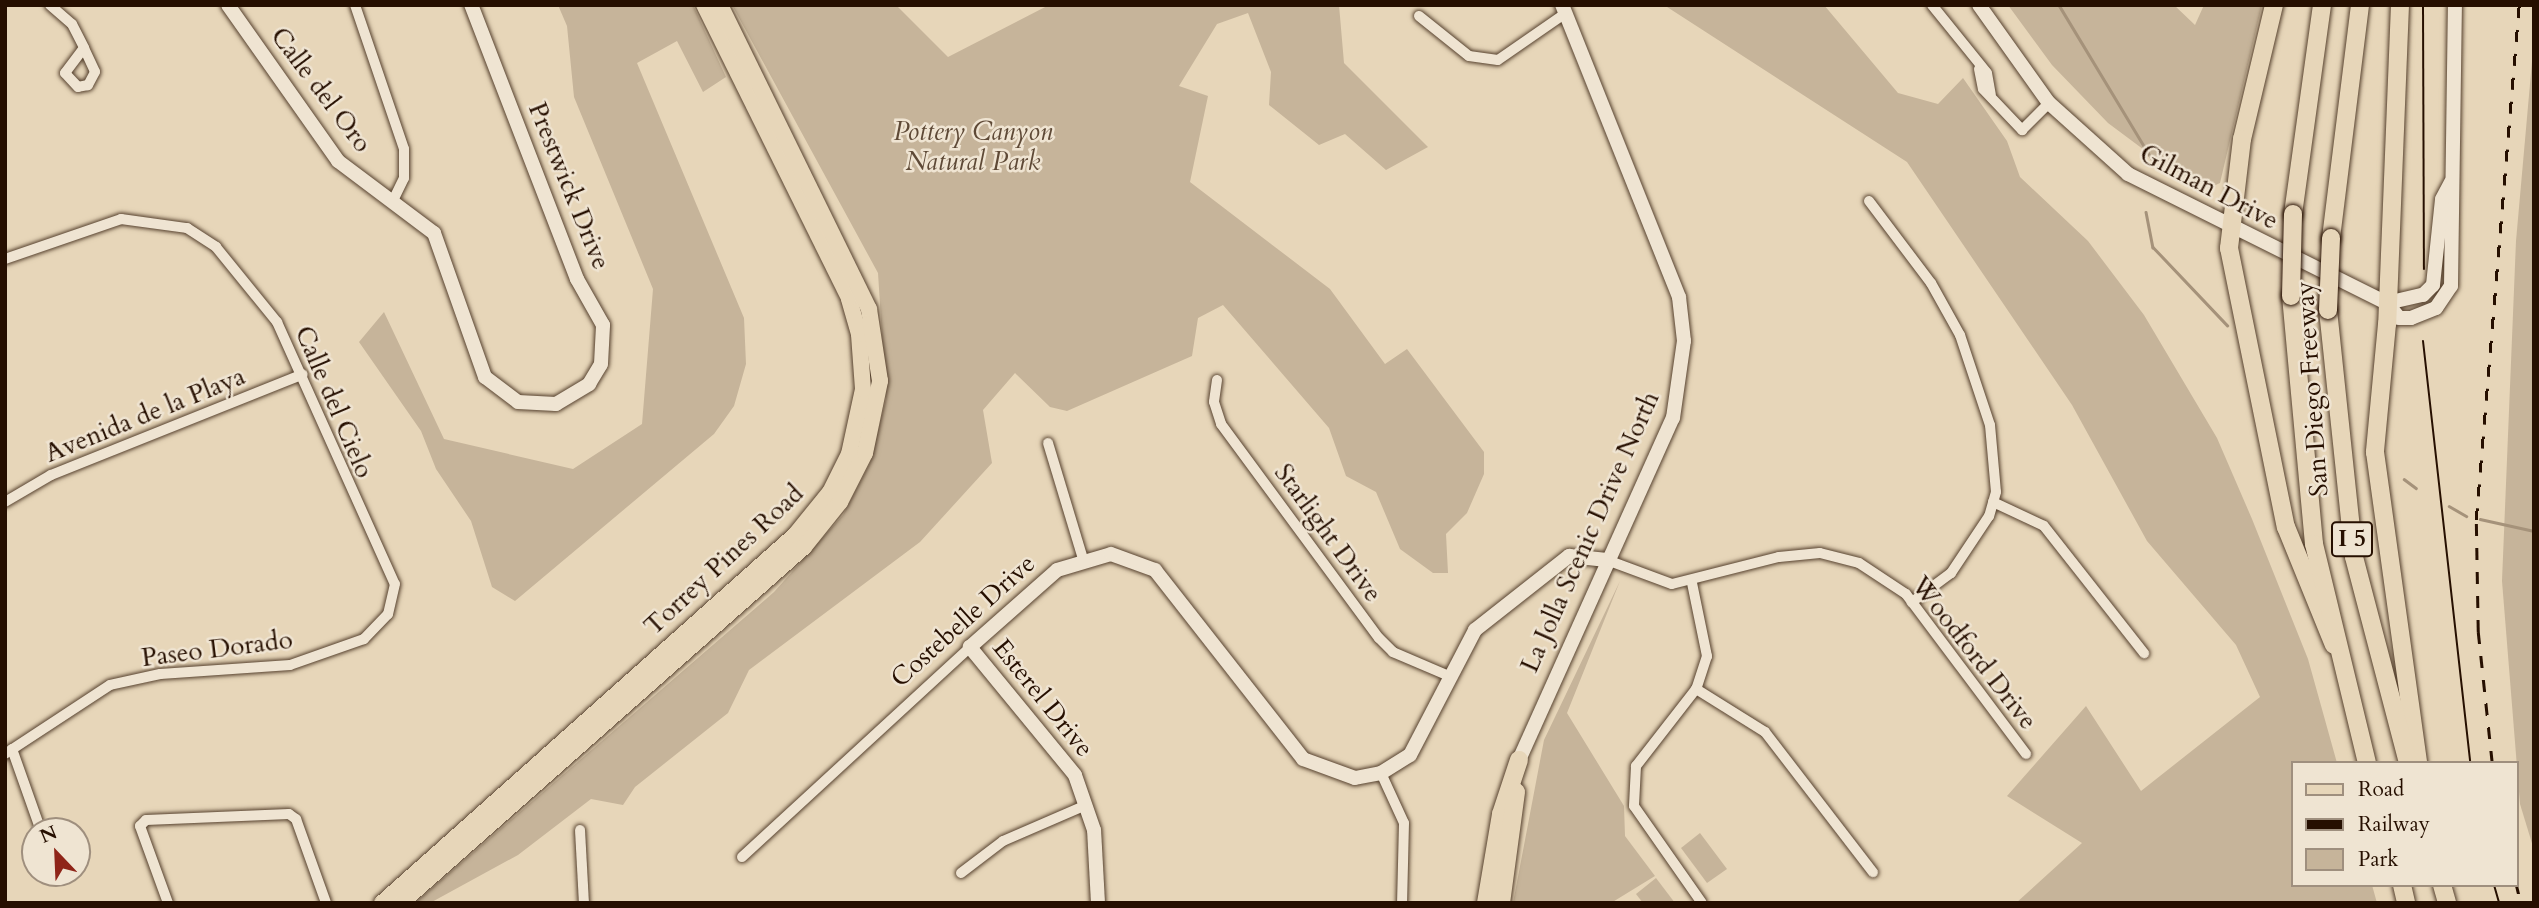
<!DOCTYPE html>
<style>
body{margin:0}
#map{position:relative;width:2539px;height:908px;overflow:hidden;background:#e7d6b9;font-family:Cardo,serif}
div>[style]{position:absolute}
[style*='--x']{left:calc(var(--x)*1px);top:calc(var(--y)*1px);width:calc(var(--w)*1px);rotate:calc(var(--a)*1deg)}
.green>*{inset:0;background:#c6b49a}
.stream>*{height:2.5px;margin:-1.25px;padding:0 1.25px;transform-origin:1.25px;border-radius:1.25px;background:#a5927a}
.roads{filter:drop-shadow(0 0 2px #56412e) drop-shadow(0 0 2px #56412e)}
.street>*{height:10px;margin:-5px;padding:0 5px;transform-origin:5px;border-radius:5px;background:#efe4d2}
.secondary>*{height:14px;margin:-7px;padding:0 7px;transform-origin:7px;border-radius:7px;background:#efe4d2}
.primary>*{height:16px;margin:-8px;padding:0 8px;transform-origin:8px;border-radius:8px;background:#e7d6b9}
.highway>*{height:18px;margin:-9px;padding:0 9px;transform-origin:9px;border-radius:9px;background:#e7d6b9}
.tram>*{height:2px;margin:-1px;padding:0 1px;transform-origin:1px;border-radius:1px;background:#260f00}
.rail>*{height:2.5px;margin-top:-1.25px;transform-origin:0;background:repeating-linear-gradient(90deg,#260f00 0 12px,transparent 0 24px)}
.bridges{filter:drop-shadow(0 0 2px #260f00) drop-shadow(0 0 2px #260f00)}
.highway-bridge>*{height:18px;margin:-9px;padding:0 9px;transform-origin:9px;border-radius:9px;background:#e7d6b9}
span{translate:-50% -50%;white-space:nowrap;text-align:center;line-height:1.15;-webkit-text-stroke:5px #efe4d2;paint-order:stroke}
.shield-label span{padding:2px 5px;background:#efe4d2;border:2px solid;border-radius:5px;-webkit-text-stroke-width:0}
.shield-label{font-size:24px;color:#260f00;font-weight:700}
.street-label{font-size:26px;color:#260f00}
.park-label{font-size:26px;color:#5e4936;font-style:italic}
.frame{position:absolute;inset:0;border:7px solid #260f00;pointer-events:none}
.legend{position:absolute;left:2291px;top:761px;width:228px;height:126px;box-sizing:border-box;background:#efe4d2;border:2px solid #9f8f7e;margin:0;padding:9px 12px;list-style:none;font-size:21px;color:#260f00}
.legend li{display:flex;align-items:center;gap:14px;height:35px}
.legend b{width:35px;border:2px solid #9f8f7e}
.north{position:absolute;left:21px;top:817px;width:70px;height:70px;box-sizing:border-box;background:#efe4d2;border:2px solid #9f8f7e;border-radius:50%;rotate:337deg;font-size:19px;font-weight:700;line-height:28px;text-align:center;color:#260f00}
.north::after{content:'';display:block;margin:auto;width:24px;height:32px;background:#8f2418;clip-path:polygon(50% 0,100% 100%,50% 72%,0 100%)}
</style>
<div id="map">
<div class="green">
<i style="clip-path:polygon(558px 5px,693px 5px,726px 77px,703px 92px,677px 41px,637px 63px,744px 318px,746px 364px,734px 406px,714px 434px,515px 601px,492px 587px,471px 521px,436px 469px,421px 431px,359px 342px,384px 312px,444px 439px,573px 469px,642px 424px,653px 289px,574px 97px,567px 26px)"></i>
<i style="clip-path:polygon(732px 5px,896px 5px,948px 57px,1049px 5px,1339px 5px,1344px 63px,1428px 147px,1386px 170px,1345px 134px,1319px 145px,1269px 105px,1271px 72px,1248px 13px,1217px 24px,1179px 86px,1208px 96px,1190px 182px,1330px 289px,1385px 364px,1407px 349px,1484px 452px,1484px 474px,1467px 513px,1446px 534px,1448px 573px,1433px 573px,1400px 549px,1376px 492px,1346px 476px,1329px 428px,1223px 305px,1198px 318px,1192px 356px,1067px 411px,1050px 407px,1015px 373px,983px 410px,992px 463px,920px 542px,749px 670px,728px 713px,635px 787px,623px 805px,591px 799px,518px 855px,430px 903px,415px 903px,774px 592px,843px 515px,870px 463px,886px 399px,878px 273px)"></i>
<i style="clip-path:polygon(1664px 5px,1824px 5px,1898px 93px,1938px 104px,1963px 78px,2007px 141px,2020px 177px,2088px 241px,2144px 315px,2217px 438px,2252px 519px,2308px 659px,2337px 763px,2292px 763px,2292px 885px,2372px 885px,2377px 903px,2016px 903px,2082px 843px,2007px 796px,2086px 706px,2141px 791px,2260px 697px,2236px 645px,2147px 541px,2072px 405px,1907px 162px)"></i>
<i style="clip-path:polygon(2008px 5px,2174px 5px,2195px 25px,2204px 5px,2262px 5px,2220px 183px,2209px 188px,2167px 167px,2108px 123px,2052px 65px)"></i>
<i style="clip-path:polygon(2534px 39px,2534px 850px,2520px 804px,2502px 581px,2516px 241px)"></i>
<i style="clip-path:polygon(1620px 581px,1567px 713px,1624px 806px,1625px 836px,1655px 876px,1611px 903px,1513px 903px,1544px 740px)"></i>
<i style="clip-path:polygon(1700px 833px,1727px 869px,1707px 883px,1681px 848px)"></i>
<i style="clip-path:polygon(1656px 878px,1675px 903px,1643px 903px,1636px 894px)"></i>
</div>
<div class="stream">
<i style="--x:2059;--y:5;--w:180;--a:58.9"></i>
<i style="--x:2146;--y:212;--w:36;--a:79"></i>
<i style="--x:2153;--y:247;--w:108;--a:46.5"></i>
<i style="--x:2404;--y:479;--w:15;--a:37"></i>
<i style="--x:2449;--y:506;--w:20;--a:30"></i>
<i style="--x:2480;--y:519;--w:55;--a:12.5"></i>
</div>
<div class="roads">
<div class="street">
<i style="--x:50;--y:5;--w:29;--a:41"></i>
<i style="--x:72;--y:24;--w:27;--a:63"></i>
<i style="--x:355;--y:5;--w:152;--a:71.2"></i>
<i style="--x:404;--y:149;--w:29;--a:90"></i>
<i style="--x:404;--y:178;--w:25;--a:116"></i>
<i style="--x:1932;--y:5;--w:87;--a:51"></i>
<i style="--x:1987;--y:73;--w:22;--a:80"></i>
<i style="--x:1419;--y:16;--w:64;--a:38.7"></i>
<i style="--x:1469;--y:56;--w:29;--a:8"></i>
<i style="--x:1498;--y:60;--w:83;--a:-34.7"></i>
<i style="--x:84;--y:48;--w:26;--a:65"></i>
<i style="--x:95;--y:72;--w:15;--a:118"></i>
<i style="--x:88;--y:85;--w:10;--a:169"></i>
<i style="--x:78;--y:87;--w:19;--a:-133"></i>
<i style="--x:65;--y:73;--w:31;--a:-53"></i>
<i style="--x:1979;--y:69;--w:20;--a:79"></i>
<i style="--x:1983;--y:89;--w:57;--a:46.4"></i>
<i style="--x:2022;--y:130;--w:38;--a:-45"></i>
<i style="--x:1869;--y:201;--w:103;--a:52.9"></i>
<i style="--x:1931;--y:283;--w:60;--a:60.9"></i>
<i style="--x:1960;--y:335;--w:95;--a:71.6"></i>
<i style="--x:1990;--y:425;--w:67;--a:84.9"></i>
<i style="--x:1996;--y:492;--w:25;--a:106"></i>
<i style="--x:1989;--y:516;--w:69;--a:123.7"></i>
<i style="--x:1951;--y:573;--w:49;--a:143.4"></i>
<i style="--x:5;--y:259;--w:123;--a:-19"></i>
<i style="--x:121;--y:219;--w:67;--a:7.8"></i>
<i style="--x:187;--y:228;--w:35;--a:33"></i>
<i style="--x:216;--y:247;--w:97;--a:50.9"></i>
<i style="--x:277;--y:322;--w:287;--a:65.8"></i>
<i style="--x:395;--y:584;--w:31;--a:103"></i>
<i style="--x:388;--y:614;--w:35;--a:134"></i>
<i style="--x:364;--y:639;--w:78;--a:160.6"></i>
<i style="--x:290;--y:665;--w:130;--a:176"></i>
<i style="--x:160;--y:674;--w:51;--a:167.6"></i>
<i style="--x:110;--y:685;--w:126;--a:146.7"></i>
<i style="--x:1217;--y:380;--w:22;--a:98"></i>
<i style="--x:1214;--y:402;--w:23;--a:72"></i>
<i style="--x:1221;--y:424;--w:266;--a:53.6"></i>
<i style="--x:1379;--y:638;--w:20;--a:45"></i>
<i style="--x:1393;--y:652;--w:61;--a:23.2"></i>
<i style="--x:1048;--y:443;--w:121;--a:73.2"></i>
<i style="--x:5;--y:502;--w:53;--a:-30.4"></i>
<i style="--x:51;--y:475;--w:271;--a:-21.8"></i>
<i style="--x:1993;--y:502;--w:56;--a:25.2"></i>
<i style="--x:2044;--y:526;--w:162;--a:51.8"></i>
<i style="--x:1607;--y:560;--w:69;--a:20.3"></i>
<i style="--x:1672;--y:584;--w:110;--a:-14.2"></i>
<i style="--x:1779;--y:557;--w:41;--a:-5.6"></i>
<i style="--x:1820;--y:553;--w:40;--a:14.4"></i>
<i style="--x:1859;--y:563;--w:56;--a:33.4"></i>
<i style="--x:1906;--y:594;--w:200;--a:53.1"></i>
<i style="--x:1692;--y:583;--w:75;--a:78.4"></i>
<i style="--x:1707;--y:656;--w:35;--a:108"></i>
<i style="--x:1696;--y:689;--w:98;--a:127.9"></i>
<i style="--x:1636;--y:766;--w:40;--a:92.9"></i>
<i style="--x:1634;--y:806;--w:118;--a:55"></i>
<i style="--x:1696;--y:689;--w:81;--a:31.9"></i>
<i style="--x:1765;--y:732;--w:177;--a:52.4"></i>
<i style="--x:12;--y:749;--w:87;--a:70.5"></i>
<i style="--x:1381;--y:773;--w:55;--a:65.3"></i>
<i style="--x:1404;--y:823;--w:80;--a:91.4"></i>
<i style="--x:580;--y:830;--w:73;--a:86.9"></i>
<i style="--x:742;--y:857;--w:310;--a:-42.6"></i>
<i style="--x:961;--y:873;--w:53;--a:-37.3"></i>
<i style="--x:1003;--y:841;--w:90;--a:-23.4"></i>
<i style="--x:168;--y:903;--w:82;--a:-110"></i>
<i style="--x:140;--y:826;--w:8;--a:-45"></i>
<i style="--x:146;--y:820;--w:143;--a:-2.4"></i>
<i style="--x:289;--y:814;--w:9;--a:36"></i>
<i style="--x:296;--y:819;--w:89;--a:70.3"></i>
</div>
<div class="secondary">
<i style="--x:228;--y:5;--w:191;--a:54.8"></i>
<i style="--x:338;--y:161;--w:120;--a:36.9"></i>
<i style="--x:434;--y:233;--w:153;--a:70.5"></i>
<i style="--x:485;--y:377;--w:41;--a:37.1"></i>
<i style="--x:518;--y:402;--w:38;--a:3"></i>
<i style="--x:556;--y:404;--w:39;--a:-31"></i>
<i style="--x:589;--y:384;--w:23;--a:-59"></i>
<i style="--x:601;--y:364;--w:39;--a:-87"></i>
<i style="--x:603;--y:325;--w:53;--a:-119.5"></i>
<i style="--x:577;--y:279;--w:294;--a:-111.1"></i>
<i style="--x:1979;--y:5;--w:120;--a:54.5"></i>
<i style="--x:2049;--y:103;--w:106;--a:41.9"></i>
<i style="--x:2128;--y:174;--w:289;--a:26.5"></i>
<i style="--x:2387;--y:303;--w:19;--a:51"></i>
<i style="--x:2399;--y:318;--w:12;--a:0"></i>
<i style="--x:2411;--y:318;--w:27;--a:-22"></i>
<i style="--x:2436;--y:308;--w:27;--a:-56"></i>
<i style="--x:2451;--y:286;--w:281;--a:-89.2"></i>
<i style="--x:2387;--y:303;--w:37;--a:-13"></i>
<i style="--x:2423;--y:295;--w:14;--a:-45"></i>
<i style="--x:2433;--y:285;--w:86;--a:-84"></i>
<i style="--x:2442;--y:199;--w:19;--a:-62"></i>
<i style="--x:1519;--y:760;--w:375;--a:-65.8"></i>
<i style="--x:1673;--y:418;--w:78;--a:-81.9"></i>
<i style="--x:1684;--y:341;--w:44;--a:-96.5"></i>
<i style="--x:1679;--y:297;--w:315;--a:-111.8"></i>
<i style="--x:1098;--y:903;--w:73;--a:-93.1"></i>
<i style="--x:1094;--y:830;--w:58;--a:-109.1"></i>
<i style="--x:1075;--y:775;--w:166;--a:-129.4"></i>
<i style="--x:970;--y:647;--w:116;--a:-41.5"></i>
<i style="--x:1057;--y:570;--w:56;--a:-16.5"></i>
<i style="--x:1111;--y:554;--w:47;--a:20"></i>
<i style="--x:1155;--y:570;--w:240;--a:51.9"></i>
<i style="--x:1303;--y:759;--w:55;--a:20.1"></i>
<i style="--x:1355;--y:778;--w:26;--a:-11"></i>
<i style="--x:1381;--y:773;--w:34;--a:-32"></i>
<i style="--x:1410;--y:755;--w:141;--a:-62.5"></i>
<i style="--x:1475;--y:630;--w:120;--a:-38.2"></i>
<i style="--x:1569;--y:556;--w:38;--a:6"></i>
</div>
<div class="primary">
<i style="--x:382;--y:903;--w:553;--a:-41.7"></i>
<i style="--x:795;--y:535;--w:55;--a:-50.9"></i>
<i style="--x:830;--y:492;--w:42;--a:-63.4"></i>
<i style="--x:849;--y:454;--w:66;--a:-77.8"></i>
<i style="--x:863;--y:389;--w:55;--a:-94.2"></i>
<i style="--x:859;--y:334;--w:37;--a:-106"></i>
<i style="--x:849;--y:298;--w:327;--a:-116.3"></i>
<i style="--x:401;--y:903;--w:538;--a:-41.46"></i>
<i style="--x:804;--y:547;--w:58;--a:-51.3"></i>
<i style="--x:840;--y:502;--w:55;--a:-63"></i>
<i style="--x:865;--y:453;--w:74;--a:-78.2"></i>
<i style="--x:880;--y:381;--w:73;--a:-98.7"></i>
<i style="--x:869;--y:309;--w:339;--a:-116.1"></i>
</div>
<div class="highway">
<i style="--x:2274;--y:5;--w:138;--a:103.4"></i>
<i style="--x:2242;--y:139;--w:110;--a:96.8"></i>
<i style="--x:2229;--y:248;--w:285;--a:78.5"></i>
<i style="--x:2286;--y:527;--w:127;--a:67.9"></i>
<i style="--x:2400;--y:5;--w:319;--a:92.3"></i>
<i style="--x:2387;--y:324;--w:129;--a:95.4"></i>
<i style="--x:2375;--y:452;--w:314;--a:82.1"></i>
<i style="--x:2293;--y:214;--w:211;--a:-82.1"></i>
<i style="--x:2331;--y:238;--w:235;--a:-82.9"></i>
<i style="--x:2291;--y:296;--w:249;--a:84.7"></i>
<i style="--x:2314;--y:544;--w:225;--a:76.4"></i>
<i style="--x:2328;--y:310;--w:248;--a:84"></i>
<i style="--x:2354;--y:557;--w:213;--a:75.3"></i>
<i style="--x:2402;--y:885;--w:18;--a:77"></i>
<i style="--x:2442;--y:885;--w:19;--a:74"></i>
<i style="--x:1486;--y:903;--w:90;--a:-80.4"></i>
<i style="--x:1501;--y:814;--w:57;--a:-71.6"></i>
<i style="--x:1501;--y:903;--w:112;--a:-82.3"></i>
</div>
</div>
<div class="tram">
<i style="--x:2423;--y:5;--w:264;--a:89.8"></i>
<i style="--x:2423;--y:341;--w:425;--a:83.6"></i>
<i style="--x:2494;--y:885;--w:19;--a:74"></i>
</div>
<div class="rail">
<i style="--x:2492;--y:763;--w:132;--a:-96.1"></i>
<i style="--x:2478;--y:632;--w:112;--a:-91"></i>
<i style="--x:2476;--y:520;--w:517;--a:-85.23"></i>
<i style="--x:2516;--y:882;--w:22;--a:77"></i>
</div>
<div class="bridges">
<div class="highway-bridge">
<i style="--x:2291;--y:296;--w:82;--a:-88.6"></i>
<i style="--x:2328;--y:310;--w:72;--a:-87.6"></i>
</div>
</div>
<div class="shield-label">
<span style="left:2352px;top:539px">I 5</span>
</div>
<div class="street-label">
<span style="left:321px;top:90px;rotate:53deg">Calle del Oro</span>
<span style="left:569px;top:186px;rotate:68deg">Prestwick Drive</span>
<span style="left:2209px;top:187px;rotate:28deg">Gilman Drive</span>
<span style="left:2312px;top:389px;rotate:-94deg">San Diego Freeway</span>
<span style="left:334px;top:402px;rotate:67deg">Calle del Cielo</span>
<span style="left:145px;top:415px;rotate:-22deg">Avenida de la Playa</span>
<span style="left:1590px;top:532px;rotate:-66deg">La Jolla Scenic Drive North</span>
<span style="left:1328px;top:533px;rotate:54deg">Starlight Drive</span>
<span style="left:724px;top:560px;rotate:-43deg">Torrey Pines Road</span>
<span style="left:963px;top:621px;rotate:-42deg">Costebelle Drive</span>
<span style="left:217px;top:649px;rotate:-7deg">Paseo Dorado</span>
<span style="left:1974px;top:653px;rotate:52deg">Woodford Drive</span>
<span style="left:1043px;top:698px;rotate:51deg">Esterel Drive</span>
</div>
<div class="park-label">
<span style="left:973px;top:147px">Pottery Canyon<br>Natural Park</span>
</div>
<div class="frame"></div>
<ul class="legend">
<li><b style="height:9px;background:#e7d6b9"></b>Road</li>
<li><b style="height:9px;background:#260f00"></b>Railway</li>
<li><b style="height:19px;background:#c6b49a"></b>Park</li>
</ul>
<div class="north">N</div>
</div>
